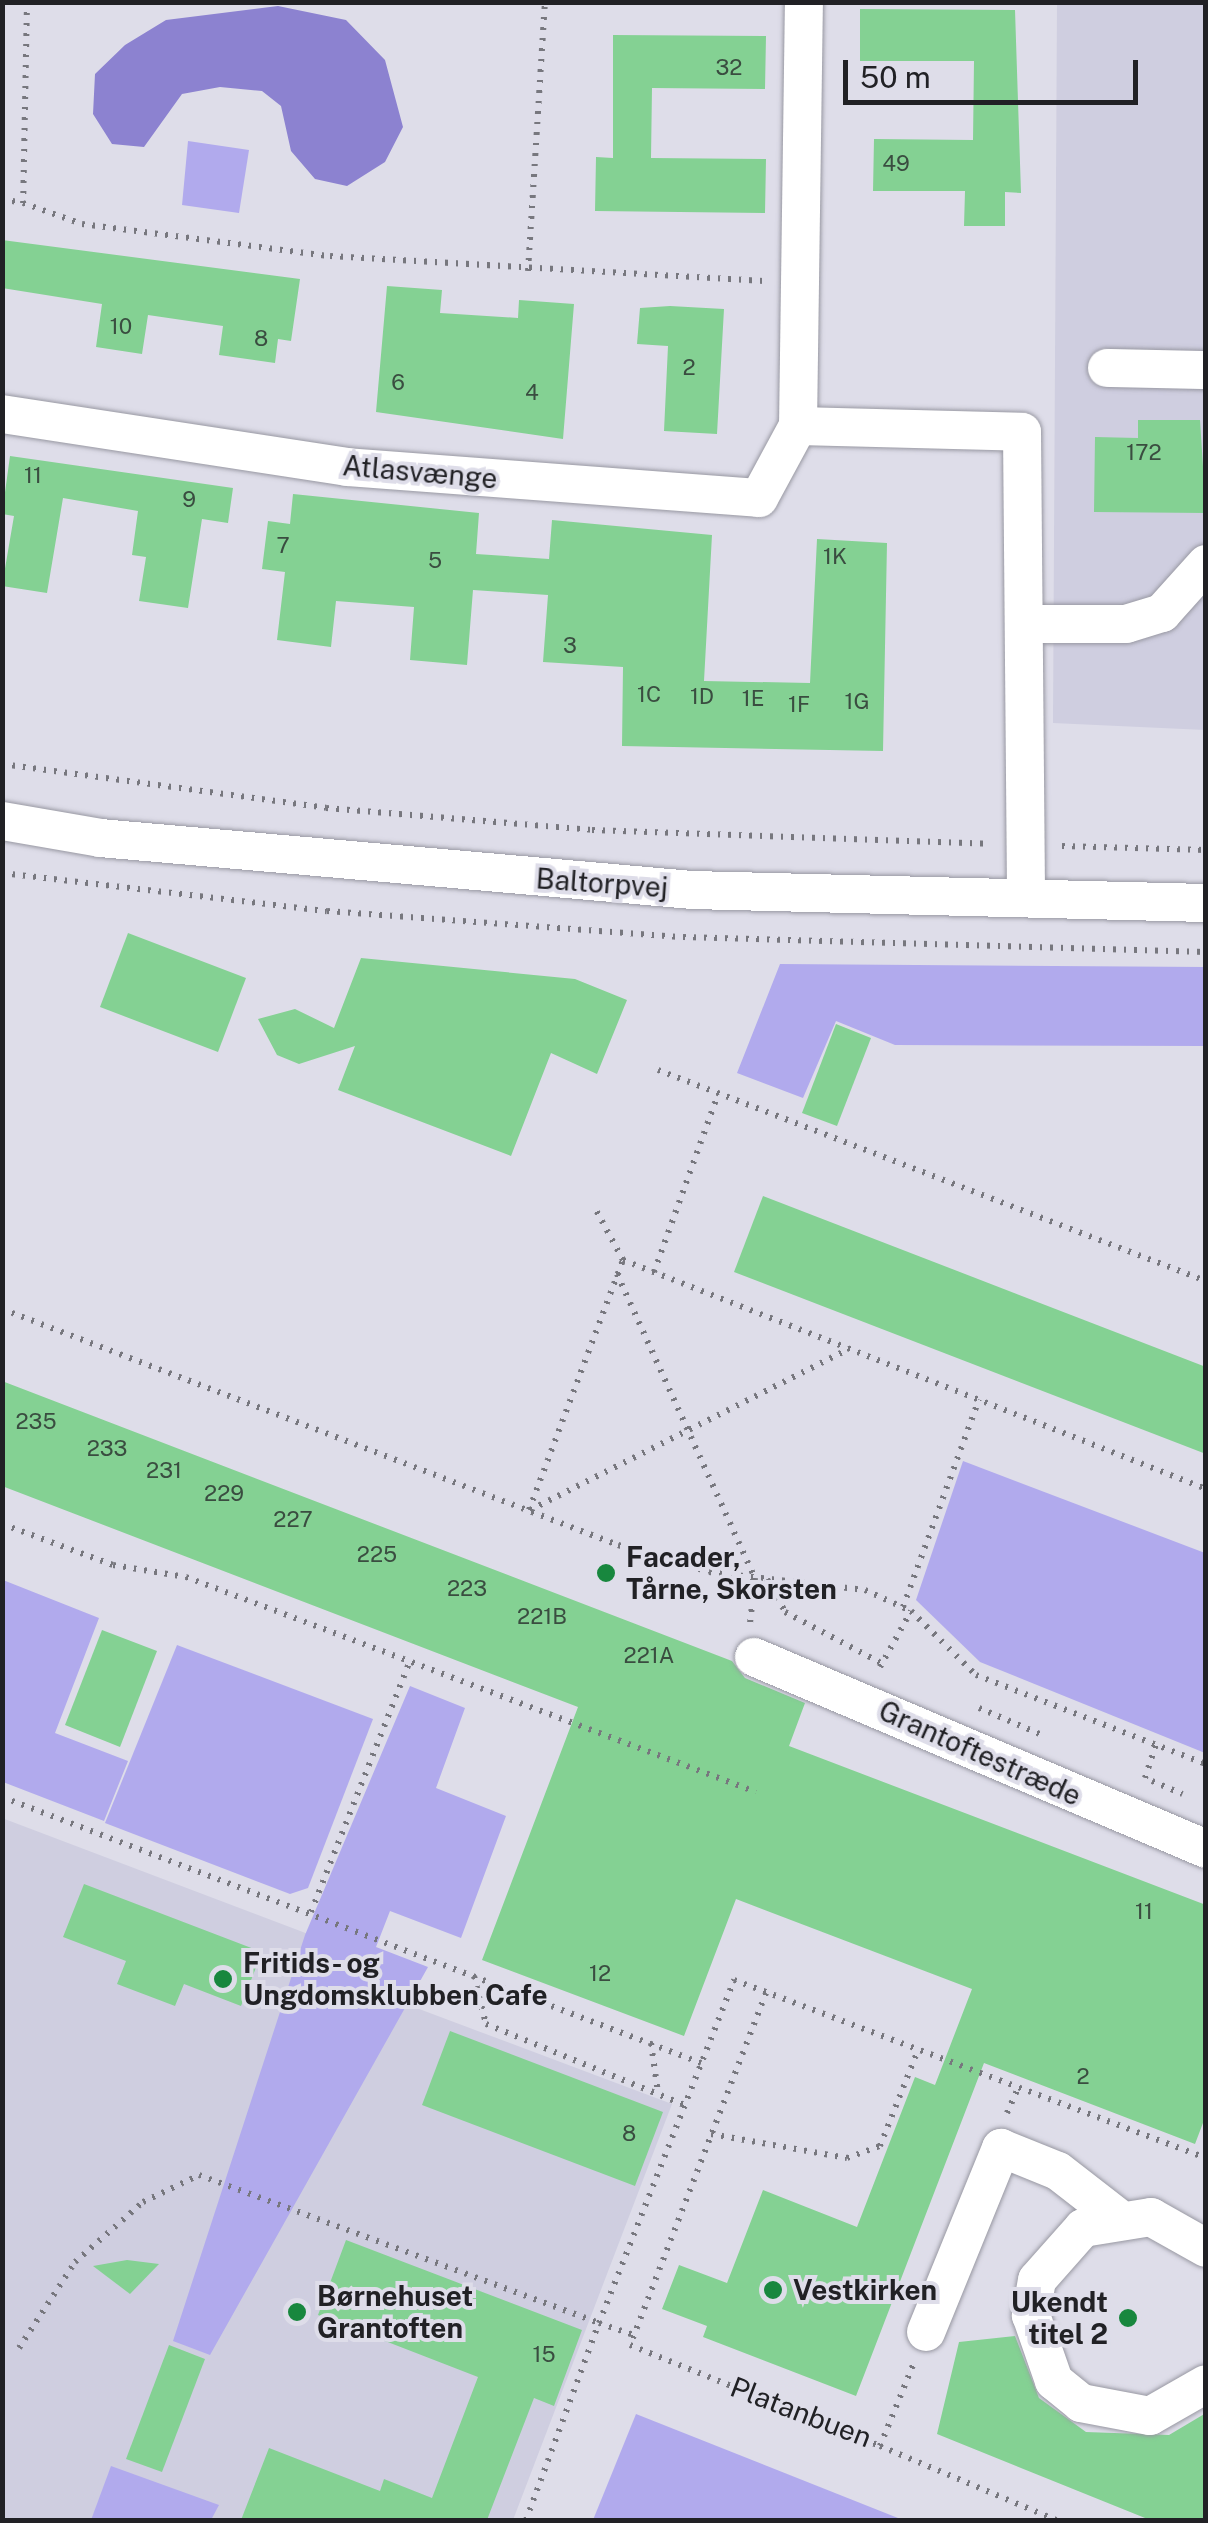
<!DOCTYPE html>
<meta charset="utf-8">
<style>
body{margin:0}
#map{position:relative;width:1208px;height:2523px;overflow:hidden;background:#dedde9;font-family:"Public Sans",sans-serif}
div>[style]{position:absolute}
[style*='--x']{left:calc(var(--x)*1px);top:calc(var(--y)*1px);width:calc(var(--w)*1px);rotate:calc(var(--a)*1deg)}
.built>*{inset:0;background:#cfcee0}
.green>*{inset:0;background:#b1aaed}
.water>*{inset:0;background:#8c82d0}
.building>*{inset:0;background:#84d193}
.path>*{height:6px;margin-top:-3px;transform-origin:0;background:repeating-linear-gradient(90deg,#77777e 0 2.5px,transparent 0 10.5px)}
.roads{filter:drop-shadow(0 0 2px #9898a2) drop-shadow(0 0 2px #9898a2)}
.minor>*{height:38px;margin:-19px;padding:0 19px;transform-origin:19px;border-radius:19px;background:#fff}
.dots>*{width:28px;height:28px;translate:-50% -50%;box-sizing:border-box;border:5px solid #dedde9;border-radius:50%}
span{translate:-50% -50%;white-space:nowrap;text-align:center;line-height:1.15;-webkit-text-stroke:8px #dedde9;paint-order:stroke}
.number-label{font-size:22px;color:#3a4d40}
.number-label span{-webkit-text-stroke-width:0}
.street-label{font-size:28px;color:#212125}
.poi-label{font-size:28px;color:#212125;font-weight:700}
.left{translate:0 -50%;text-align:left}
.right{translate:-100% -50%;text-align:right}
.frame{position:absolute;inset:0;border:5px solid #212125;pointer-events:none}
.scale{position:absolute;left:843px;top:60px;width:295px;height:45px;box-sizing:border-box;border:5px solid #212125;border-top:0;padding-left:12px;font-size:30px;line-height:35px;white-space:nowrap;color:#212125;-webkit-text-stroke:8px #dedde9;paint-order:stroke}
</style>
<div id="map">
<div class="built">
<i style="clip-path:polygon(1057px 3px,1205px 3px,1205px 730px,1053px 723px)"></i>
<i style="clip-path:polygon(2px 1818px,369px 1957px,358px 1986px,672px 2104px,513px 2520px,3px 2520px)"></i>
</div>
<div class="green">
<i style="clip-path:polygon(188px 141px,249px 150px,239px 213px,182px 205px)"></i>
<i style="clip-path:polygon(780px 964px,1205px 967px,1205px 1046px,895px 1045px,836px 1021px,803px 1098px,737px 1073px)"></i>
<i style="clip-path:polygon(963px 1461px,1205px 1553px,1205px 1753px,980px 1662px,916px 1600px)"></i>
<i style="clip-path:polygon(3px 1580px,99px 1618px,55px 1733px,128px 1761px,104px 1821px,3px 1782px)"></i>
<i style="clip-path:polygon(177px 1645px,373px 1719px,308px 1888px,290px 1894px,105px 1823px)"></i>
<i style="clip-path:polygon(410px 1686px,465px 1708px,436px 1788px,506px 1816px,461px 1938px,390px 1911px,376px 1947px,428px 1967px,210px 2355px,173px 2341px,305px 1935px)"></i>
<i style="clip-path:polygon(636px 2414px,903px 2520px,593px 2520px)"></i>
<i style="clip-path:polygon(111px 2466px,219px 2505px,211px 2520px,91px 2520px)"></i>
</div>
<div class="water">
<i style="clip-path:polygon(278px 6px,346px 20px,385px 60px,403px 127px,385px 162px,347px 186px,315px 179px,291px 151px,281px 106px,262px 91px,220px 87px,182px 94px,144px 147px,112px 144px,93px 114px,95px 74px,125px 45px,166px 20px)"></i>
</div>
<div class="building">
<i style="clip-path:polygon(860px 9px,1015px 10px,1021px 193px,1005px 192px,1005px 226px,964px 226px,965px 191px,873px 191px,874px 139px,973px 140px,974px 61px,860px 61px)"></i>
<i style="clip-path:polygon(613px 35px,766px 36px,765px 89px,652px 88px,651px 158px,766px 159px,765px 213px,595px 211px,596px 157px,613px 158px)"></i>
<i style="clip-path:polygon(2px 240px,300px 279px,291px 341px,278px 339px,275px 363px,219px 355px,223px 326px,148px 315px,142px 354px,96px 347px,102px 304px,2px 288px)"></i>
<i style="clip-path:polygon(387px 286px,442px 290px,440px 313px,518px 318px,519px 300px,574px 304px,563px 439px,376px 412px)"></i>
<i style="clip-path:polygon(670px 306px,724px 309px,717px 434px,664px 431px,668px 346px,637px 344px,640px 308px)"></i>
<i style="clip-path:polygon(1138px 420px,1200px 420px,1206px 513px,1094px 512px,1095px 437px,1138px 438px)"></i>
<i style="clip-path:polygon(10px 456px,233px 488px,228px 523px,202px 519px,188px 608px,139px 601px,146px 557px,132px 555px,138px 511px,63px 498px,47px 593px,2px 586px,14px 516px,2px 514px)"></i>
<i style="clip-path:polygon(293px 494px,479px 513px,476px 554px,549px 559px,552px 520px,712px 535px,704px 681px,810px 683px,817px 539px,887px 543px,883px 751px,622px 746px,623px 667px,543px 662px,548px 595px,473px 590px,467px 665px,410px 660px,414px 607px,336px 601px,331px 647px,277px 640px,285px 572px,262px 569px,268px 521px,290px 524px)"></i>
<i style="clip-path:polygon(128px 933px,246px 978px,218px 1052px,100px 1007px)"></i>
<i style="clip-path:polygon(361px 958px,575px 979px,627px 1000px,597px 1074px,551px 1053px,511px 1156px,338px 1090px,355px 1046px,299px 1064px,277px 1055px,258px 1019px,295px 1009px,334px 1028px)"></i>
<i style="clip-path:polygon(836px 1024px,871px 1038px,837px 1126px,802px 1113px)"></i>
<i style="clip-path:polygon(763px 1196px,1206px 1367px,1206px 1454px,734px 1272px)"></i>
<i style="clip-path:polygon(2px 1381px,732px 1661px,745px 1678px,805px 1703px,789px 1746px,1206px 1905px,1206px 2115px,1195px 2144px,984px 2063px,856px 2396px,703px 2337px,707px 2326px,662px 2309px,679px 2265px,727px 2283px,763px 2190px,857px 2227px,915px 2077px,935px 2085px,972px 1989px,736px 1899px,684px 2036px,482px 1960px,578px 1707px,2px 1486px)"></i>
<i style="clip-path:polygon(102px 1630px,157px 1651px,120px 1747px,65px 1725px)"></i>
<i style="clip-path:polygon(84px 1884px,262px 1952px,241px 2006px,184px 1984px,175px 2006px,117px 1984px,126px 1961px,63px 1937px)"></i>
<i style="clip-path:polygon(450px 2031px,663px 2112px,635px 2186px,422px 2105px)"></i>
<i style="clip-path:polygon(346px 2240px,582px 2330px,554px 2406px,534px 2398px,487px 2520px,241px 2520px,269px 2448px,380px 2491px,384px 2479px,432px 2498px,478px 2377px,318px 2315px)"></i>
<i style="clip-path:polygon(127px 2260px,159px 2264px,130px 2294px,93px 2266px)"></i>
<i style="clip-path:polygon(1015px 2336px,1039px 2398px,1086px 2432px,1169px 2435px,1206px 2413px,1206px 2520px,1150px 2520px,937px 2434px,959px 2342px)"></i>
<i style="clip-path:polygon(169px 2345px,205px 2359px,162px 2472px,126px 2459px)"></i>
</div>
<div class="path">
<i style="--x:27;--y:2;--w:201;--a:91.1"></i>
<i style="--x:23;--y:203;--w:63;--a:19.6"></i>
<i style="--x:82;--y:224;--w:250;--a:7.4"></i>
<i style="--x:330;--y:256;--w:435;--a:3.3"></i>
<i style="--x:2;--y:199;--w:21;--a:11"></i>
<i style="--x:528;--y:271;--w:270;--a:-86.4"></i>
<i style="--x:2;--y:764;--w:327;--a:7.7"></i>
<i style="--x:326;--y:808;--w:267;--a:4.7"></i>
<i style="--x:592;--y:830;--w:397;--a:2"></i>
<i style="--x:1062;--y:846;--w:144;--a:1.6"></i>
<i style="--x:2;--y:873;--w:327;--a:6.7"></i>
<i style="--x:327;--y:911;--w:357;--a:4.2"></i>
<i style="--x:683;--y:937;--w:523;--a:1.64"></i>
<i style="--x:658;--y:1070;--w:587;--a:21.06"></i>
<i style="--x:623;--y:1260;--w:626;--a:21.44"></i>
<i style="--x:654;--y:1272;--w:189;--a:-70.2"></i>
<i style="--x:617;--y:1274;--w:334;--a:65.6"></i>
<i style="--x:755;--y:1578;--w:45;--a:96.3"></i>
<i style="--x:2;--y:1309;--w:660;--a:20.96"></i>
<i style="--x:618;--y:1545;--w:95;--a:16.5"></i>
<i style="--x:709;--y:1572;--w:157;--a:6.6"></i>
<i style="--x:865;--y:1590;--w:51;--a:24.5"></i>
<i style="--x:911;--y:1611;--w:91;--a:44.6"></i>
<i style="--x:976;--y:1675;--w:247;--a:21.2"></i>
<i style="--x:529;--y:1510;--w:267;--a:-69.4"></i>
<i style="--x:623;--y:1260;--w:57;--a:-118.4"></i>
<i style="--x:530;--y:1510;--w:357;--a:-26.8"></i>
<i style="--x:2;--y:1524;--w:118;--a:20.3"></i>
<i style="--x:113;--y:1565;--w:74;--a:9.3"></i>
<i style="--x:186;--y:1577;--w:609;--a:20.67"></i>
<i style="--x:767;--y:1579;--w:38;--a:61"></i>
<i style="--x:785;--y:1612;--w:109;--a:28"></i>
<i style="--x:903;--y:1607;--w:221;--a:-69.9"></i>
<i style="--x:880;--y:1667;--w:64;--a:-61"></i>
<i style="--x:979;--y:1708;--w:66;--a:23.1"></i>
<i style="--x:1145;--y:1778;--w:35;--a:-72"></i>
<i style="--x:1152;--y:1781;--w:33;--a:23"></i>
<i style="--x:2;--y:1797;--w:748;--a:20.83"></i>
<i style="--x:311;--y:1912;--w:270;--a:-68.5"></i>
<i style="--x:474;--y:1976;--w:49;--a:76"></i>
<i style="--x:486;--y:2024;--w:214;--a:22.2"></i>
<i style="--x:766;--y:1993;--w:377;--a:111.1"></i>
<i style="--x:630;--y:2345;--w:270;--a:22"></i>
<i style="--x:880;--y:2446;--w:87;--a:-67.8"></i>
<i style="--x:651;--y:2043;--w:50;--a:82"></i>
<i style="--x:1007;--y:2113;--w:27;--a:-66"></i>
<i style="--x:711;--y:2134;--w:138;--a:10"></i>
<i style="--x:847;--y:2158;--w:35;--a:-20"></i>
<i style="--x:880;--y:2146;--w:103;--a:-68.4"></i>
<i style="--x:19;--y:2348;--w:103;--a:-56.9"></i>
<i style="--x:75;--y:2262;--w:91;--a:-41.4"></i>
<i style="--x:143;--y:2202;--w:62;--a:-25.7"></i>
<i style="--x:199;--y:2175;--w:427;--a:20.3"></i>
<i style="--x:599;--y:2323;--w:369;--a:-68.5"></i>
<i style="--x:734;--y:1980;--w:504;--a:20.66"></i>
<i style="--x:880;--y:2446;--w:191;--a:22.8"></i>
<i style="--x:526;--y:2520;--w:210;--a:-69.7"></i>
<i style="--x:599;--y:2323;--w:37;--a:19"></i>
</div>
<div class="roads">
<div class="minor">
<i style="--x:1107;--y:368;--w:99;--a:1.2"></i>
<i style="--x:2;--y:414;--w:349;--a:8.7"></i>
<i style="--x:347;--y:467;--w:413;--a:4.3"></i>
<i style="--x:759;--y:498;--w:82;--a:-61.6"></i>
<i style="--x:798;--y:426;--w:424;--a:-89.2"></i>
<i style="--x:798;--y:426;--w:224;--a:1.5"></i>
<i style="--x:1022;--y:432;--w:466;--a:89.5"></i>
<i style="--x:1025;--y:624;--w:101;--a:0"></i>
<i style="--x:1126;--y:624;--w:38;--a:-17"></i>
<i style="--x:1162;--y:613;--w:66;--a:-48.1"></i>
<i style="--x:2;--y:821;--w:99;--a:9.8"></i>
<i style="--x:100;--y:838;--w:594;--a:5.02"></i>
<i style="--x:692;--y:890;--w:514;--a:1.45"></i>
<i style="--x:754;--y:1657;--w:491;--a:23"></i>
<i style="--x:1206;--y:2248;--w:63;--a:-150.6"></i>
<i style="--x:1151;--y:2217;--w:69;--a:170.8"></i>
<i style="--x:1083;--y:2228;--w:69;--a:131.5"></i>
<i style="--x:1037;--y:2280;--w:36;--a:100"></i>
<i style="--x:1031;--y:2315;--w:70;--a:70.8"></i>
<i style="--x:1054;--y:2381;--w:35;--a:39"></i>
<i style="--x:1081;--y:2403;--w:70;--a:10.7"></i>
<i style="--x:1150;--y:2416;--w:64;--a:-29.7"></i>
<i style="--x:926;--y:2332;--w:199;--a:-67.8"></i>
<i style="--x:1001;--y:2148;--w:61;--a:22"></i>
<i style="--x:1058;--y:2171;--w:73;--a:37.8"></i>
</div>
</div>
<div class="dots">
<i style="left:606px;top:1573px;background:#18873e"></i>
<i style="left:223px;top:1979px;background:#18873e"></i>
<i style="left:773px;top:2290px;background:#18873e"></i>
<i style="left:297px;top:2312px;background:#18873e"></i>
<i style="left:1128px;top:2318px;background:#18873e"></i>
</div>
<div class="number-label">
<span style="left:729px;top:68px">32</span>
<span style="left:896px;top:164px">49</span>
<span style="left:121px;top:327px">10</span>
<span style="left:261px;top:339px">8</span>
<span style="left:689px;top:368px">2</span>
<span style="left:398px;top:383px">6</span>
<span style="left:532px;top:393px">4</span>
<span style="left:1144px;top:453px">172</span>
<span style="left:33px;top:476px">11</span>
<span style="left:189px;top:500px">9</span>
<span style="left:283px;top:546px">7</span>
<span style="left:835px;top:557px">1K</span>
<span style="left:435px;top:561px">5</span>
<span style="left:570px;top:646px">3</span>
<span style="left:649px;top:695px">1C</span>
<span style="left:702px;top:697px">1D</span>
<span style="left:753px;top:699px">1E</span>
<span style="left:857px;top:702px">1G</span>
<span style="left:799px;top:705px">1F</span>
<span style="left:36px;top:1422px">235</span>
<span style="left:107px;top:1449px">233</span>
<span style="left:164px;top:1471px">231</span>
<span style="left:224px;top:1494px">229</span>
<span style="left:293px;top:1520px">227</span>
<span style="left:377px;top:1555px">225</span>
<span style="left:467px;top:1589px">223</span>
<span style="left:542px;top:1617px">221B</span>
<span style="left:649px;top:1656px">221A</span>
<span style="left:1144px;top:1912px">11</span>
<span style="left:600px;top:1974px">12</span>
<span style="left:1083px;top:2077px">2</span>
<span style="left:629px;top:2134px">8</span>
<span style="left:544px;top:2355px">15</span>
</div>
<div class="street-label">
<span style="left:420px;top:472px;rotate:5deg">Atlasvænge</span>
<span style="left:602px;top:883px;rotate:4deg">Baltorpvej</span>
<span style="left:980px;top:1753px;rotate:24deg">Grantoftestræde</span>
<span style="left:801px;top:2412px;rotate:21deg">Platanbuen</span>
</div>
<div class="poi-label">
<span class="left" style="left:626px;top:1573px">Facader,<br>Tårne, Skorsten</span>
<span class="left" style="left:243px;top:1979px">Fritids- og<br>Ungdomsklubben Cafe</span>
<span class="left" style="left:793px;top:2290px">Vestkirken</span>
<span class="left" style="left:317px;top:2312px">Børnehuset<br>Grantoften</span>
<span class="right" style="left:1108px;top:2318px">Ukendt<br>titel 2</span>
</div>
<div class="frame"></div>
<div class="scale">50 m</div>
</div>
